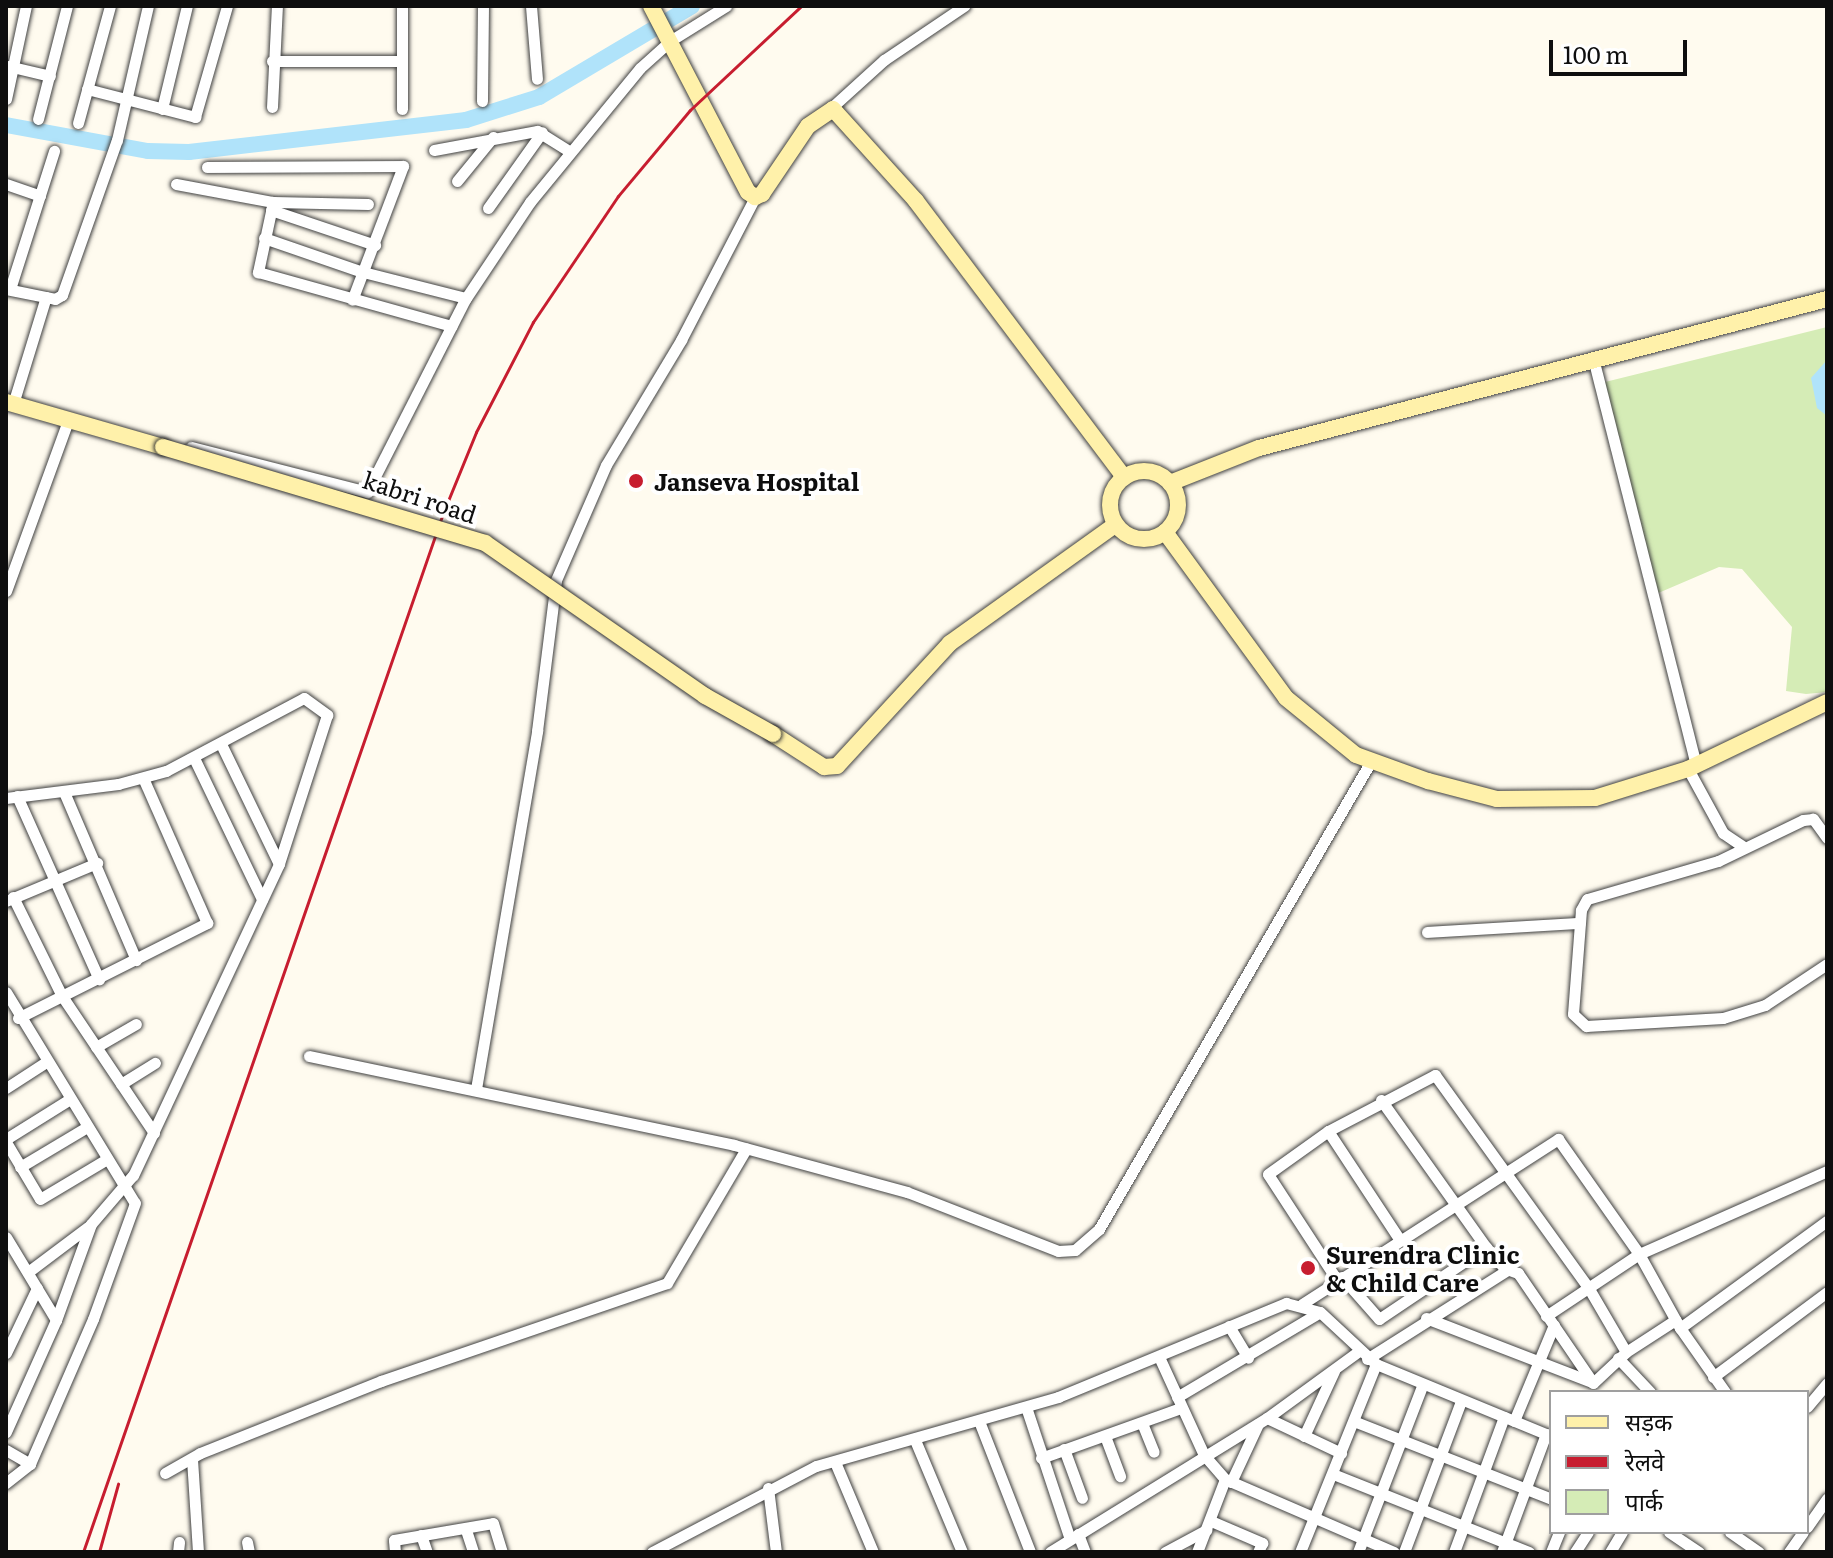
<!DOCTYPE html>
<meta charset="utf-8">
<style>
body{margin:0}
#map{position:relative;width:1833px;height:1558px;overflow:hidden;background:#fffbef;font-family:Literata,"Noto Sans Devanagari",serif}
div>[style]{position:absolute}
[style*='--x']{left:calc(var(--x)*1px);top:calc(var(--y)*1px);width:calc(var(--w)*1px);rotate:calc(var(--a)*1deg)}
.green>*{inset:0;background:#d5ecb6}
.water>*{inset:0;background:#b0e3fa}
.river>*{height:16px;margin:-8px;padding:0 8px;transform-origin:8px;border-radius:8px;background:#b0e3fa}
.roads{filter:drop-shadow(0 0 2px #414141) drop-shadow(0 0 2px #414141)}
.street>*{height:11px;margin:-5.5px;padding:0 5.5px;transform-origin:5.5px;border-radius:5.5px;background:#fff}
.secondary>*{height:16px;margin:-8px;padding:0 8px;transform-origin:8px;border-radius:8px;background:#fff1aa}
.secondary>.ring{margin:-8px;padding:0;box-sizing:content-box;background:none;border:16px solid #fff1aa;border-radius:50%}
.rail>*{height:3px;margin:-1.5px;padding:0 1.5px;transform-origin:1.5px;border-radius:1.5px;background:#c71d2f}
.bridges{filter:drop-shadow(0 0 2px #303030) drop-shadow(0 0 2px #303030)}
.secondary-bridge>*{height:16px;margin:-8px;padding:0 8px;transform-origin:8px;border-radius:8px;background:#fff1aa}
.dots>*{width:22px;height:22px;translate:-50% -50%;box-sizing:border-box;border:4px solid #fff;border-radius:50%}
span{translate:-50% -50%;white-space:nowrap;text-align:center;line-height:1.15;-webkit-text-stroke:8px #fff;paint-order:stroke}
.poi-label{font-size:24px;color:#0e0e0e;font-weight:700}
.left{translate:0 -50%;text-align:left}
.street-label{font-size:24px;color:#0e0e0e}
.frame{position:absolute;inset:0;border:8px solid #0e0e0e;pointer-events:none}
.legend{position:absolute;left:1549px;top:1390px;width:260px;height:144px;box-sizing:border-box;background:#fff;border:2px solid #9f9f9f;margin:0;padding:10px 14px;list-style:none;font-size:24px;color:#0e0e0e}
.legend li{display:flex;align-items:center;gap:16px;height:40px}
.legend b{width:40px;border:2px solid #9f9f9f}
.scale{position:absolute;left:1549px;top:40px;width:138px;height:36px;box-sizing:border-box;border:4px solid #0e0e0e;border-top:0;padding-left:10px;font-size:24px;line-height:28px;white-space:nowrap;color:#0e0e0e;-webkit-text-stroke:6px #fff;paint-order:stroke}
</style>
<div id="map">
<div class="green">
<i style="clip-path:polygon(1827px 327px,1827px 692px,1806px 694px,1786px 691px,1792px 627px,1742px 569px,1719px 567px,1656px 594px,1601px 383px)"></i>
</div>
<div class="water">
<i style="clip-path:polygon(1827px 360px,1827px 416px,1817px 408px,1811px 378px)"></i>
</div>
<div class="river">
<i style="--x:6;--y:125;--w:144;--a:10.4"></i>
<i style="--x:148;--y:151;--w:41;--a:1.4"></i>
<i style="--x:189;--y:152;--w:279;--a:-6.6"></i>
<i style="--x:466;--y:120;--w:77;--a:-17.5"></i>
<i style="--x:539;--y:97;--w:178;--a:-30.7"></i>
</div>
<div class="roads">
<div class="street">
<i style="--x:402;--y:6;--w:103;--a:90"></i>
<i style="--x:531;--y:6;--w:73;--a:85.3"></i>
<i style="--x:272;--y:61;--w:130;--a:0"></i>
<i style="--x:8;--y:66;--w:43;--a:13.4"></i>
<i style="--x:87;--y:89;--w:112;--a:14.5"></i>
<i style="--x:195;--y:117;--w:116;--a:-73.9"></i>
<i style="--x:6;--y:99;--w:95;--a:-77.9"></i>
<i style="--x:482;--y:101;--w:95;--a:-89.4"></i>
<i style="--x:272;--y:107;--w:101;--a:-87.2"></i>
<i style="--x:831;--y:108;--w:72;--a:-42.2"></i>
<i style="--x:884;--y:60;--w:97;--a:-34"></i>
<i style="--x:162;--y:109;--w:106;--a:-76.4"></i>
<i style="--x:38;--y:119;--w:117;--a:-75.6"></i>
<i style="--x:78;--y:123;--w:121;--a:-74.7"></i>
<i style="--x:434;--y:150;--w:105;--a:-10.5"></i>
<i style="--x:537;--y:131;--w:36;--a:32"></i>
<i style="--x:207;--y:167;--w:196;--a:-0.3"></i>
<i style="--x:403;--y:166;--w:143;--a:110.8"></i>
<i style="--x:457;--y:181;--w:57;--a:-50.7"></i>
<i style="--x:6;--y:184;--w:36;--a:19"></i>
<i style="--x:176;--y:184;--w:99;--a:10.5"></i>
<i style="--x:273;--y:202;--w:95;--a:1.2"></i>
<i style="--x:273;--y:202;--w:72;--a:102.1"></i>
<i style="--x:258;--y:272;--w:201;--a:15.6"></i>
<i style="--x:488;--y:208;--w:93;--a:-54.6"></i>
<i style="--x:271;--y:210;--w:110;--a:18.6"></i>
<i style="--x:264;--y:238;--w:105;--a:19"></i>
<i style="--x:363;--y:272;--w:106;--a:14.2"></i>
<i style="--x:6;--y:289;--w:50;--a:11.5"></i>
<i style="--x:55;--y:299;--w:8;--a:-30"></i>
<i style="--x:62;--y:295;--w:164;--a:-70.5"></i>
<i style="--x:117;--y:140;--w:138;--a:-77"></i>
<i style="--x:10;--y:289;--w:145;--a:-72.3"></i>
<i style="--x:1594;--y:362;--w:416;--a:75.8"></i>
<i style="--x:13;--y:404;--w:112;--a:-72.9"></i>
<i style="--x:191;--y:447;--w:182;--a:14.3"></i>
<i style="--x:367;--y:492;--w:218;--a:-63"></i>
<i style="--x:466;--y:298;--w:115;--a:-56.3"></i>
<i style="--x:530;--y:202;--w:173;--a:-50.6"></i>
<i style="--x:640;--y:68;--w:40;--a:-42"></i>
<i style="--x:670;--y:41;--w:66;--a:-32"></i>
<i style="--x:6;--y:591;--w:181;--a:-70"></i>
<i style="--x:221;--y:744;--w:133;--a:64.2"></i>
<i style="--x:194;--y:758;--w:157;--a:64.3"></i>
<i style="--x:1688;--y:769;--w:73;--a:61.3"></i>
<i style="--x:1723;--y:833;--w:23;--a:34"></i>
<i style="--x:64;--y:792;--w:183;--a:66.8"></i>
<i style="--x:17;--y:796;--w:201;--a:65.9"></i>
<i style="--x:6;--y:798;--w:113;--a:-7.1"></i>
<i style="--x:118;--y:784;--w:50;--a:-15.2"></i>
<i style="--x:166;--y:771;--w:156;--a:-27.9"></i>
<i style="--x:304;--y:698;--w:29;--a:36"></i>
<i style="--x:327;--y:715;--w:157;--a:107.9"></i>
<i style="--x:279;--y:864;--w:344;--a:115.1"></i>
<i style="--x:133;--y:1175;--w:65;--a:130.6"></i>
<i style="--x:91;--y:1224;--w:102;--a:110"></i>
<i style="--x:56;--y:1320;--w:123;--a:114.1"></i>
<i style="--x:1827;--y:838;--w:24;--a:-126"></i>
<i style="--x:1813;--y:819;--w:10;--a:174"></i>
<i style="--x:1803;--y:820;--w:94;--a:154.2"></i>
<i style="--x:1718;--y:861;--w:136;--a:163.8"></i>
<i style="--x:1587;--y:899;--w:13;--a:119"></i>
<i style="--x:1581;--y:910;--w:104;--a:94.4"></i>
<i style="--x:1573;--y:1014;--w:18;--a:43"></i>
<i style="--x:1586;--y:1026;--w:137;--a:-3.3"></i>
<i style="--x:1723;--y:1018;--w:44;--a:-17.2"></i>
<i style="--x:1765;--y:1005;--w:74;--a:-33.5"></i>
<i style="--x:13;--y:897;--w:110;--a:63.7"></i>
<i style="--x:62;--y:996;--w:165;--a:56.1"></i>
<i style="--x:6;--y:901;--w:99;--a:-22.7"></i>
<i style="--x:1427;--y:932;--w:153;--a:-3.4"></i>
<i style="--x:6;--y:992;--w:247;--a:58.6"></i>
<i style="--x:135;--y:1203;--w:123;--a:109.9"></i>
<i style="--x:93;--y:1319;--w:158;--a:113.5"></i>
<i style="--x:30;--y:1464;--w:31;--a:142"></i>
<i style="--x:18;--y:1018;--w:212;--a:-26.7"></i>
<i style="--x:207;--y:923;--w:158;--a:-113.8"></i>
<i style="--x:96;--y:1047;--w:46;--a:-29.9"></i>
<i style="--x:309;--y:1056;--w:434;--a:11.8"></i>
<i style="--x:734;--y:1145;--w:179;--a:15.2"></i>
<i style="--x:907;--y:1192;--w:162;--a:21.3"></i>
<i style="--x:1058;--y:1251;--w:17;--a:-3"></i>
<i style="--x:1075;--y:1250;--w:32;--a:-41"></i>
<i style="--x:1099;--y:1229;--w:541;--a:-59.83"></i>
<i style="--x:121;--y:1084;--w:40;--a:-32"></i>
<i style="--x:6;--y:1088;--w:48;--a:-33"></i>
<i style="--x:476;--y:1089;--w:363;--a:-80.3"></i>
<i style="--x:537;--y:731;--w:152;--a:-82.8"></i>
<i style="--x:556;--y:580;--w:125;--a:-66.5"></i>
<i style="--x:606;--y:465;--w:146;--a:-59"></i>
<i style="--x:681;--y:340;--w:161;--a:-62.6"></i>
<i style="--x:1381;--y:1100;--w:181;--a:54.5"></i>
<i style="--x:1486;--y:1247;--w:28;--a:49"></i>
<i style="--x:1504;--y:1268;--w:15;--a:20"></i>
<i style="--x:1518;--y:1273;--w:133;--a:55.7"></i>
<i style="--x:1328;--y:1131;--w:131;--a:56.6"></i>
<i style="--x:6;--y:1139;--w:75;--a:-32"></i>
<i style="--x:6;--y:1142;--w:66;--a:59.2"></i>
<i style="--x:40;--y:1199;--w:78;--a:-30.8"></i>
<i style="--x:20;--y:1167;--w:78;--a:-30.8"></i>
<i style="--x:6;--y:1237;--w:97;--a:58.9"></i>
<i style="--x:28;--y:1272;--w:75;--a:-36.9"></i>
<i style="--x:1342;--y:1277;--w:56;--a:48.6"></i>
<i style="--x:1379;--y:1319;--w:129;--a:-33.9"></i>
<i style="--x:1337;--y:1280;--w:126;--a:-123.1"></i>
<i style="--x:1268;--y:1174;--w:74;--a:-35.6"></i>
<i style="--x:1328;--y:1131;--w:121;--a:-27.6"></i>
<i style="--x:1435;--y:1075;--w:261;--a:54.2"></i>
<i style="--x:1588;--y:1287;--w:75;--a:59.7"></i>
<i style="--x:1302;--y:1304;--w:305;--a:-32.8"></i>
<i style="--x:1558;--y:1139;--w:141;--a:54.8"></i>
<i style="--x:1639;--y:1254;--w:85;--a:61"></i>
<i style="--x:1546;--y:1316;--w:112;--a:-33.7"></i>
<i style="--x:1639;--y:1254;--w:206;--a:-23.8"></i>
<i style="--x:1426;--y:1318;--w:178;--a:21.1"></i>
<i style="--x:1229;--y:1326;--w:37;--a:59"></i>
<i style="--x:6;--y:1353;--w:72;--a:-64.5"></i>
<i style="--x:1618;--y:1358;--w:47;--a:46.7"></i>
<i style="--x:1160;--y:1359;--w:106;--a:65.4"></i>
<i style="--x:1204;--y:1455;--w:32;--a:49"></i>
<i style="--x:1225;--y:1479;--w:184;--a:23.4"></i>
<i style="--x:1367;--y:1359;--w:166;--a:-32.4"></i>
<i style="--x:1713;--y:1377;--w:142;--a:-36.7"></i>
<i style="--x:1593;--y:1383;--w:45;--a:-43.2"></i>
<i style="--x:1626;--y:1352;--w:59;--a:-33.1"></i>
<i style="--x:1725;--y:1392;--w:78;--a:-125.1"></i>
<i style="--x:1680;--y:1328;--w:182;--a:-36.1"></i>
<i style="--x:1177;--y:1397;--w:166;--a:-30.7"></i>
<i style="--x:1026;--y:1407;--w:139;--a:71.6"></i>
<i style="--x:1807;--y:1407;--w:31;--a:-50"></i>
<i style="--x:1267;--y:1418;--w:82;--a:25.3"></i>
<i style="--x:979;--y:1421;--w:141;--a:68.7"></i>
<i style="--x:1514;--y:1421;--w:104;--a:-67.4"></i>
<i style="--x:1356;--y:1422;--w:210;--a:21.5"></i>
<i style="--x:1142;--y:1423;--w:31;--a:68"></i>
<i style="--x:1105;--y:1436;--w:43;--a:69.4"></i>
<i style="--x:1304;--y:1436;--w:72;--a:-65.2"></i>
<i style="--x:915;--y:1440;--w:121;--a:67.2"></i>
<i style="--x:1064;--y:1449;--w:52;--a:69.8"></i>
<i style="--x:6;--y:1450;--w:28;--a:30"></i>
<i style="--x:1041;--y:1458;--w:149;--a:-19.7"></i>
<i style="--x:192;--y:1459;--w:93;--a:86.3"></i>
<i style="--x:835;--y:1462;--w:98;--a:67.1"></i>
<i style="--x:165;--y:1473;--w:40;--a:-29.7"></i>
<i style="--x:200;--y:1453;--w:195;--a:-21.7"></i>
<i style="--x:381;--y:1381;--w:302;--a:-18.9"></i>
<i style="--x:667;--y:1283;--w:156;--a:-59.5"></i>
<i style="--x:1333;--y:1474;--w:211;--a:21.7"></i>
<i style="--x:1231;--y:1482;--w:64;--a:-65"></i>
<i style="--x:768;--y:1488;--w:64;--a:82.9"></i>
<i style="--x:1211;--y:1521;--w:56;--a:23.3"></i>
<i style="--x:1262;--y:1543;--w:10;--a:114"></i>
<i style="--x:1807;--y:1527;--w:35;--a:-55"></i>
<i style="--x:466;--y:1530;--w:23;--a:72"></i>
<i style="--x:1669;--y:1532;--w:36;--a:34"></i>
<i style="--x:1730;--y:1532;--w:35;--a:35"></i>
<i style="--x:1078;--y:1534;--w:19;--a:69"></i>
<i style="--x:421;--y:1535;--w:18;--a:71"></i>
<i style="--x:247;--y:1542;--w:10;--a:79"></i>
<i style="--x:178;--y:1552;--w:10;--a:-84"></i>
<i style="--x:395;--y:1552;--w:12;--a:-95"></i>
<i style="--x:394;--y:1540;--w:100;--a:-9.7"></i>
<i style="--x:493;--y:1523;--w:30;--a:73"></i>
<i style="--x:652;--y:1552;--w:185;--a:-27.7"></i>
<i style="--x:816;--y:1466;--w:252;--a:-15.9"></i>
<i style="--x:1058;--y:1397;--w:247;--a:-22.4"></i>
<i style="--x:1286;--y:1303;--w:35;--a:15"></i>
<i style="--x:1320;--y:1312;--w:76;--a:42.9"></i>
<i style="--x:1376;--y:1364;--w:189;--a:22.4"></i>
<i style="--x:1050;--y:1552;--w:255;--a:-31.7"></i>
<i style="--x:1267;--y:1418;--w:114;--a:-36.1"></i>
<i style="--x:1165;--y:1552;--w:47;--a:-28.2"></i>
<i style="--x:1197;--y:1552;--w:78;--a:-69"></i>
<i style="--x:1300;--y:1552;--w:203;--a:-68"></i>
<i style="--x:1358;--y:1552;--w:178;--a:-68.9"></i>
<i style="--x:1404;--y:1552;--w:161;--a:-69.3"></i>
<i style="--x:1454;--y:1552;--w:144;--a:-69.7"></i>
<i style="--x:1502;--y:1552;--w:126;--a:-69.6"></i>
<i style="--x:1551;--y:1552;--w:22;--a:-68"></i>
<i style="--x:1575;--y:1552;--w:24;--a:-57"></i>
<i style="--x:1610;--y:1552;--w:23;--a:-59"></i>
<i style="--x:1789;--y:1552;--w:24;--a:-55"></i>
</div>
<div class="secondary">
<i style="--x:651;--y:6;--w:210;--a:62.5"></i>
<i style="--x:748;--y:192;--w:9;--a:36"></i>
<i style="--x:755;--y:197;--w:8;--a:-23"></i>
<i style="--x:762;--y:194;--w:82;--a:-55.9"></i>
<i style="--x:808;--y:126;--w:30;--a:-34"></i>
<i style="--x:833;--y:109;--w:124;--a:47.9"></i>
<i style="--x:916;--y:201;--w:346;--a:53"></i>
<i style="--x:6;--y:402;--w:163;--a:16"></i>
<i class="ring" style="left:1110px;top:471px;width:52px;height:52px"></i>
<i style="--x:1170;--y:483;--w:96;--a:-21.5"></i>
<i style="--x:1259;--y:448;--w:587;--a:-14.7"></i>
<i style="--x:1165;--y:532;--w:205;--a:53.9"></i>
<i style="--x:1286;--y:698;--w:90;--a:39.2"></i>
<i style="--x:1356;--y:755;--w:77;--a:19.9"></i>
<i style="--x:1428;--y:781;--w:71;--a:14.6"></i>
<i style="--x:1497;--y:799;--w:98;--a:-0.6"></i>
<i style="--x:1595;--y:798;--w:97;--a:-17.3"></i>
<i style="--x:1688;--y:769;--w:154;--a:-25.7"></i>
<i style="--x:773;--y:734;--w:61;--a:32.9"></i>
<i style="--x:824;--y:767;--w:13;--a:-4"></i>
<i style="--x:837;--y:766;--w:167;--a:-47.4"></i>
<i style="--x:950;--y:643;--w:203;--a:-35.6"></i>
</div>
</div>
<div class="rail">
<i style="--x:83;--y:1552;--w:1100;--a:-70.89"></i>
<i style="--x:443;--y:513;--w:87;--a:-67.8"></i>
<i style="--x:476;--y:432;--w:124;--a:-62.6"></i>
<i style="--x:533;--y:322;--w:152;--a:-56"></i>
<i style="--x:618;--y:196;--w:112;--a:-50.1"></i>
<i style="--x:690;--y:110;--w:152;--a:-43.1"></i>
<i style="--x:99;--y:1552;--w:71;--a:-74.4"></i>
</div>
<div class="bridges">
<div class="secondary-bridge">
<i style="--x:163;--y:447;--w:336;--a:16.6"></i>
<i style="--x:485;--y:543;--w:268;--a:34.8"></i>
<i style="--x:705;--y:696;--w:78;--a:29.2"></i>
</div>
</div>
<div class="dots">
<i style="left:636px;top:481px;background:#c71d2f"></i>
<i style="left:1308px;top:1268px;background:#c71d2f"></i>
</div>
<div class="poi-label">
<span class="left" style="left:654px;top:481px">Janseva Hospital</span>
<span class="left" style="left:1326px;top:1268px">Surendra Clinic<br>&amp; Child Care</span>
</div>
<div class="street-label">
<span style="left:420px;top:496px;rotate:18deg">kabri road</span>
</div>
<div class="frame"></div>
<ul class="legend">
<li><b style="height:10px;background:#fff1aa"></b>सड़क</li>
<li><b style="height:10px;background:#c71d2f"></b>रेलवे</li>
<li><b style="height:22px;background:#d5ecb6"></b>पार्क</li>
</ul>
<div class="scale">100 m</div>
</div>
